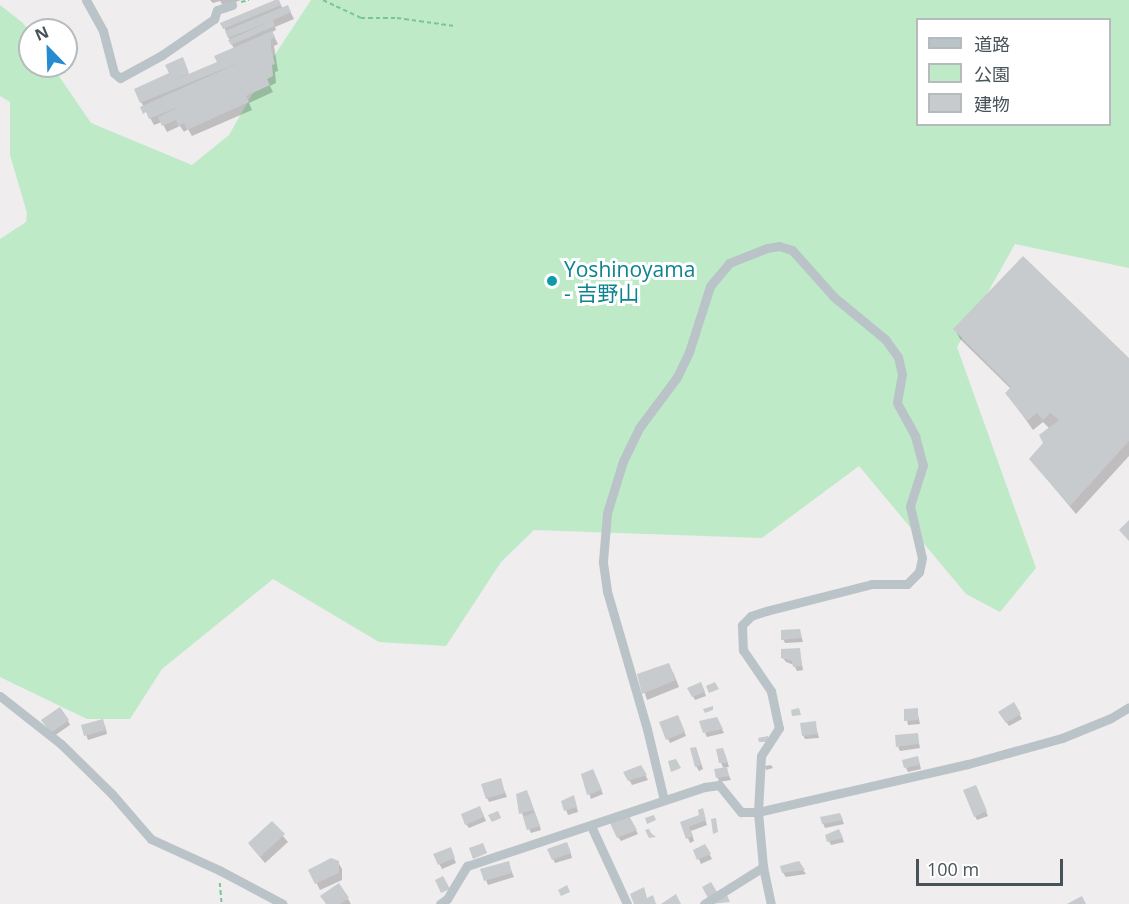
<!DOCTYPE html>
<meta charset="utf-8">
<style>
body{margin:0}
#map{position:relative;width:1129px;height:904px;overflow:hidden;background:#efeded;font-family:"Open Sans","Noto Sans JP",sans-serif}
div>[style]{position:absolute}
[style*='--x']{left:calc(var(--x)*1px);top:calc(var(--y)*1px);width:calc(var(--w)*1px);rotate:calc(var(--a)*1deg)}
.green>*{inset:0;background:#beeac8}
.shadow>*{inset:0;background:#0003}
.building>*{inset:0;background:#c7cbce}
.path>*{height:1.5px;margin-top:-0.75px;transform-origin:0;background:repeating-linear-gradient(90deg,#79c593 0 4.5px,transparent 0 7.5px)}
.street>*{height:9px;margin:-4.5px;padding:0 4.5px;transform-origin:4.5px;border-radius:4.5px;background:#b9c3c8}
.dots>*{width:16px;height:16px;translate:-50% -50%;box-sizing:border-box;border:3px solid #fff;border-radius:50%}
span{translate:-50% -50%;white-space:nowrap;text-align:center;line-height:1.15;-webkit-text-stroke:6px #fff;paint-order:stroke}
.culture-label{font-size:21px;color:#0d838f}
.left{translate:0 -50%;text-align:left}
.legend{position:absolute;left:916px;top:18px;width:195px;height:108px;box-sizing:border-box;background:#fff;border:2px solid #b5babc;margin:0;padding:8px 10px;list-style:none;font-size:18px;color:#475358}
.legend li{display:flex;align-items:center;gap:12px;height:30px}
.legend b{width:30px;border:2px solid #b5babc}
.north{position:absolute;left:18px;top:18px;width:60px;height:60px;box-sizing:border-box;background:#fff;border:2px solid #b5babc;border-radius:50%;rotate:337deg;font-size:16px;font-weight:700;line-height:24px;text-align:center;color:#475358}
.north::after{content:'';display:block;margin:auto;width:21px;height:27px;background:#278ccf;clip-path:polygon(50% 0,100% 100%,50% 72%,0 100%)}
.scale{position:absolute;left:916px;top:859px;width:147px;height:27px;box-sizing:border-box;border:3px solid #475358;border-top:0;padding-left:8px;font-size:18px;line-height:21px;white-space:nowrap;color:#475358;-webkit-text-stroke:4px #fff;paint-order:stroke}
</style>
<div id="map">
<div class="green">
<i style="clip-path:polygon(evenodd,311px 0,1129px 0,1129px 268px,1015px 244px,957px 347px,1036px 568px,1000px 612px,966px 594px,859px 466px,762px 538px,534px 530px,501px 562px,446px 646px,379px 642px,273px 579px,162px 669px,130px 719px,87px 719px,0 677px,0 239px,26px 222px,27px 213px,10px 155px,10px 102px,0 96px,0 5px,23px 23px,30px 33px,30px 66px,52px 66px,91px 123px,192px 165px,229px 135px,274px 56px,311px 0,918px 20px,1110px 20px,1110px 124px,918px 124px,918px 20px)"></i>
</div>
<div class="shadow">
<i style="clip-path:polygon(210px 0,241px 0,224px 7px,220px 1px,213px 3px)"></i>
<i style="clip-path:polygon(278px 0,283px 9px,288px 7px,294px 19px,275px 27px,276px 30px,272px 32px,278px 44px,274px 46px,278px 71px,275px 72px,276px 83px,270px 86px,273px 92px,249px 103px,252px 110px,192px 136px,188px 129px,184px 132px,180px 126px,167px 132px,162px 122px,154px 125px,141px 102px,184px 63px,189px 76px,219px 63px,234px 49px,222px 23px)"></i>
<i style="clip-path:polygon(955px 329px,1129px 360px,1129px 456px,1076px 514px,1031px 460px,1045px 444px,1050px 429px,1043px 422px,1033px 430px,1007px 393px,1011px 389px,960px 339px)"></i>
<i style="clip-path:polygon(799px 630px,803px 642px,785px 643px,783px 639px)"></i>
<i style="clip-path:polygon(799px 649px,803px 670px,797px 671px,794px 665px,786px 662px,783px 658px)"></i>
<i style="clip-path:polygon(673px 672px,679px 687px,647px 700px,639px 675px)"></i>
<i style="clip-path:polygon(689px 688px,703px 688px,706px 696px,695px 700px)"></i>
<i style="clip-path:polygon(1014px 704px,1022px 719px,1009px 726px,1002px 716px)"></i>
<i style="clip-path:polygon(905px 710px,917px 710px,920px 724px,908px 725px)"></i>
<i style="clip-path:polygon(68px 721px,70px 725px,54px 736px,46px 724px)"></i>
<i style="clip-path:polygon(680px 721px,686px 736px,670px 743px,668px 739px)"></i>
<i style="clip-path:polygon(719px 723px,724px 733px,707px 737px,705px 733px)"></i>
<i style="clip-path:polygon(815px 723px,819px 738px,805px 739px,803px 735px)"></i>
<i style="clip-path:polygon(105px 725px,107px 734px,88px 740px,83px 726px)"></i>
<i style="clip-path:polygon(917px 734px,920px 748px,900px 751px,898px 747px)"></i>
<i style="clip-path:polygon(696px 748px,703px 769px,699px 771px,696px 766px)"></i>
<i style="clip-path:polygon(725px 754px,729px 767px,725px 767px,731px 780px,719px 782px,716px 771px,724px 769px,721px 763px)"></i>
<i style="clip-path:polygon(918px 758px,921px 769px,908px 772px,906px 768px)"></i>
<i style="clip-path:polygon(771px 765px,773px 768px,766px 770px,765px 766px)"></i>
<i style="clip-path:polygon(641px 767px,648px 780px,632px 785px,625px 772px)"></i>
<i style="clip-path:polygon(583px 775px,595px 775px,603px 794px,591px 799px)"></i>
<i style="clip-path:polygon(500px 780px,507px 797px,489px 802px,487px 798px)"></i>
<i style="clip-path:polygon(978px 791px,988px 816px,977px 820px,975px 816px)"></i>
<i style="clip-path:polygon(529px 796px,541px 830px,531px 833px,519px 807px)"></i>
<i style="clip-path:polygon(575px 801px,578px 812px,568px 815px,563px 802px)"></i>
<i style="clip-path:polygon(702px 810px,707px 825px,691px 831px,694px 841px,690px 843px,682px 823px,701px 816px)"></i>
<i style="clip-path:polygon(482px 812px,486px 821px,469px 828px,466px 824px)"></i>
<i style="clip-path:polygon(628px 816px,638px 834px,621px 841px,618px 837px)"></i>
<i style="clip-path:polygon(842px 819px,844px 824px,825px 828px,823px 823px)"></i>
<i style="clip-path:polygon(272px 823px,288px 842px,265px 863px,249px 844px)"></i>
<i style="clip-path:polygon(841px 835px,844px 842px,831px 845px,829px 841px)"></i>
<i style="clip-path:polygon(705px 846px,712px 859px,701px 864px,695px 850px)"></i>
<i style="clip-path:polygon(569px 848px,572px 858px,555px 863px,549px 850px)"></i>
<i style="clip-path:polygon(452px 853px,456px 863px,442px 869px,435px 855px)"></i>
<i style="clip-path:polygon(338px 862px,342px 869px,342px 880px,320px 890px,310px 870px)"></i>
<i style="clip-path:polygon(508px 863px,514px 877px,488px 885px,482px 870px)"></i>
<i style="clip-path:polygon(798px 863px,806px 874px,786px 877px,783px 873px)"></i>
<i style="clip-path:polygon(348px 899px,351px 904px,327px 904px)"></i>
</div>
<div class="building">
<i style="clip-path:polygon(275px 0,279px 0,281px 5px,223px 29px,220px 23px)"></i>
<i style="clip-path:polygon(288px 5px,291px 12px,273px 20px,275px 26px,231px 45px,228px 40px,271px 21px,228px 38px,225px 31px)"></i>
<i style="clip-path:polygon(272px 31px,275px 37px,271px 39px,271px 49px,275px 64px,272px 65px,273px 76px,267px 79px,270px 85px,246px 96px,249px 102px,187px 130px,184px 123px,178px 126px,176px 120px,162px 126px,158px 117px,183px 105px,149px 119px,146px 112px,143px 114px,140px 107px,243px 61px,140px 103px,134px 89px,169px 73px,165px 65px,183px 57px,189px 73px,172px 81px,217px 62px,214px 56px)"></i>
<i style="clip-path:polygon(1023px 256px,1129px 358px,1129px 441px,1070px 506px,1029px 459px,1043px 443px,1039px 435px,1059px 420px,1050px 413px,1043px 420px,1037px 413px,1027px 421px,1005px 393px,1011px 387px,953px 329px)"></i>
<i style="clip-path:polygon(1129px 520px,1129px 541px,1119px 530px)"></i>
<i style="clip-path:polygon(800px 629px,802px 638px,781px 640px,781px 630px)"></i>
<i style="clip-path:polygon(800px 648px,802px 666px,793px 667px,792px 661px,781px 658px,781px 649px)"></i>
<i style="clip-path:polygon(669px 663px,676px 680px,642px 694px,637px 674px)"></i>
<i style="clip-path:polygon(701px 682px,705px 692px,692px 697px,687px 688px)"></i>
<i style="clip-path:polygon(715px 682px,719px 689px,709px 693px,706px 686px)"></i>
<i style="clip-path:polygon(1014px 702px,1021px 714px,1006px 723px,998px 712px)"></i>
<i style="clip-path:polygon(713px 706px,713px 710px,705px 713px,703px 709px)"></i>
<i style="clip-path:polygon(60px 707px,69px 720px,51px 733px,41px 720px)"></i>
<i style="clip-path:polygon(799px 708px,801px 715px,792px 716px,791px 710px)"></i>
<i style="clip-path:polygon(918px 708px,918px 720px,904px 721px,904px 709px)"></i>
<i style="clip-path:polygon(678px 715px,685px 732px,666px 740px,659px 722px)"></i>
<i style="clip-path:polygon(717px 717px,723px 729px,703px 733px,699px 721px)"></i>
<i style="clip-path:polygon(103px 719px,106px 730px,84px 736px,81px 725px)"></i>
<i style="clip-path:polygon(816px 721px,817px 734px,802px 736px,800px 723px)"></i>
<i style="clip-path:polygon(918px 733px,919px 744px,896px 747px,895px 735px)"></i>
<i style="clip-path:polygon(768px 736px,768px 742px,759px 742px,758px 738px)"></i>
<i style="clip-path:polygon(696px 747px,701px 765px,695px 767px,690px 748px)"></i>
<i style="clip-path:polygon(723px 748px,728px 763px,719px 763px,716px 749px)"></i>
<i style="clip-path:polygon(918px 756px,920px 765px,904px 768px,902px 760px)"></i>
<i style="clip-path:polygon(676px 759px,681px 768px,671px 772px,668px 761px)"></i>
<i style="clip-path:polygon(641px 765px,647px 775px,628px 781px,623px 772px)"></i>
<i style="clip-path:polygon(727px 767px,729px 776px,716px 778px,714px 769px)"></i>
<i style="clip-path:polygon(593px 769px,602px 790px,587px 795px,581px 774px)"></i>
<i style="clip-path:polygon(501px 778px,505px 793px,486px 799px,481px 784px)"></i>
<i style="clip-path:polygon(976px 785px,987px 811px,974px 817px,963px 790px)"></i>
<i style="clip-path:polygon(527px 790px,534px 810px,519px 814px,516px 794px)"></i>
<i style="clip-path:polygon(574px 795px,577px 807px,564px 811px,561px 801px)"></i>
<i style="clip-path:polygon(480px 806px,484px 817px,465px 825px,461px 814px)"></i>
<i style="clip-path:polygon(703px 808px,706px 820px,689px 827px,693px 836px,686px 839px,680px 822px,699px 815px,698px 810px)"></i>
<i style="clip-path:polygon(498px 811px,501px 818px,492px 822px,488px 815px)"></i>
<i style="clip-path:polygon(535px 812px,540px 826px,527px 830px,523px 817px)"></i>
<i style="clip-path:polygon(840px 813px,843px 820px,822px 824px,820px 817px)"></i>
<i style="clip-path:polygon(628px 814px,637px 830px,617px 838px,610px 823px)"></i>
<i style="clip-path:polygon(654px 815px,656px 820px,647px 824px,645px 818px)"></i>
<i style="clip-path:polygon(716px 818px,718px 832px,713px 834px,711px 819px)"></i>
<i style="clip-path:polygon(272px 821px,285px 834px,260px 857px,248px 843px)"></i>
<i style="clip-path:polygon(649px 829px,651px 833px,656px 837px,649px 838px,645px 830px)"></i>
<i style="clip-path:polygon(839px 829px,843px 838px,827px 842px,825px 835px)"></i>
<i style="clip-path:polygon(567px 842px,571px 853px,552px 860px,547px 849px)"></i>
<i style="clip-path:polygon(483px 843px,487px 853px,473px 859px,469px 848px)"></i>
<i style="clip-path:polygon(705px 844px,711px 854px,697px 860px,693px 850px)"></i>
<i style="clip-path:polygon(451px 847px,455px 858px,438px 865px,433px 854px)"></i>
<i style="clip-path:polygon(331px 858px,339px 861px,339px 873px,315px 884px,308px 870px)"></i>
<i style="clip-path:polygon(509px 861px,512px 873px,484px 881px,480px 869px)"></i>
<i style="clip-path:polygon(799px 861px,805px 870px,782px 873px,780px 866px)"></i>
<i style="clip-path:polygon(443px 876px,450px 889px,441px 893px,435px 880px)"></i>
<i style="clip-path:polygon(711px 882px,717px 892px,708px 898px,702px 887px)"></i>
<i style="clip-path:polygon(339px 883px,349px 898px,340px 904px,326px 904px,320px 896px)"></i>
<i style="clip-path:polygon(567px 885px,570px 892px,561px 896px,558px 890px)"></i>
<i style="clip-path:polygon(644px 887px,647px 898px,653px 895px,656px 904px,634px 904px,630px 894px)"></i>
<i style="clip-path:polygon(676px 894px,681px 904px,661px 904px)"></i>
<i style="clip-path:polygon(727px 895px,730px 902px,711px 904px)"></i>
<i style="clip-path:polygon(1082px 896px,1086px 904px,1067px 904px)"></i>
</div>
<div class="path">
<i style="--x:323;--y:0;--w:42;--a:25.3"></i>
<i style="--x:361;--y:18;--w:36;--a:0"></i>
<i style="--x:397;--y:18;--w:58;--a:8"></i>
<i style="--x:241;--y:2;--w:8;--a:-14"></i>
<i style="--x:220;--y:883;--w:21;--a:85"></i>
</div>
<div class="street">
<i style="--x:86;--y:0;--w:35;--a:61"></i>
<i style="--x:103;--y:31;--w:43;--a:75.3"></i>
<i style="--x:114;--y:73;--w:8;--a:40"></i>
<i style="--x:120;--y:78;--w:48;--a:-28.7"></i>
<i style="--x:162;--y:55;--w:63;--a:-34.7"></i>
<i style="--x:214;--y:19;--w:9;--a:-72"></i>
<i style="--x:217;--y:10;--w:16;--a:-18"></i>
<i style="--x:0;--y:696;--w:78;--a:38.2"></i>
<i style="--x:61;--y:744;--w:71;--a:44.4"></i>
<i style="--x:112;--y:794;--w:60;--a:49.1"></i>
<i style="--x:151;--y:839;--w:75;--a:24.5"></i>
<i style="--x:219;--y:870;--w:72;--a:28"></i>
<i style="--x:664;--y:800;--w:73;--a:-103.5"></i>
<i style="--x:647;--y:729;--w:144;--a:-106.2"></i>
<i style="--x:607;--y:591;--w:30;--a:-98"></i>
<i style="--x:603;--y:561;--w:48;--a:-85.2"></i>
<i style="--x:607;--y:513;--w:54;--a:-72.9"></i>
<i style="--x:623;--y:461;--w:37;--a:-64"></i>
<i style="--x:639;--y:428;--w:64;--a:-53.3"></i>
<i style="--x:677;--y:377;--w:28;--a:-64"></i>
<i style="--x:689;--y:352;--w:69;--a:-72.3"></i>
<i style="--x:710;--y:286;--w:30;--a:-50"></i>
<i style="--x:729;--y:263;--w:41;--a:-21.5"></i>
<i style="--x:767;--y:248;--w:12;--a:-9"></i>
<i style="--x:779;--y:246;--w:14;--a:17"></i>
<i style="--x:792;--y:250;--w:63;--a:48.2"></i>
<i style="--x:834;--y:297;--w:66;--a:39.5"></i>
<i style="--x:885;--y:339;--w:22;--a:54"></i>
<i style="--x:898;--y:357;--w:17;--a:77"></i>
<i style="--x:902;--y:374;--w:29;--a:100"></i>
<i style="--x:897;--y:403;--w:38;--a:61"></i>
<i style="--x:915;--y:436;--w:30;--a:75"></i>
<i style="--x:923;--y:465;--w:43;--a:107.6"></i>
<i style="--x:910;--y:506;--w:53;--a:77"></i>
<i style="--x:922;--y:558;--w:14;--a:102"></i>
<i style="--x:919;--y:572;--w:17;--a:135"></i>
<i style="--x:907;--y:584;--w:35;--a:180"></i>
<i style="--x:872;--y:584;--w:109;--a:165.7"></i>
<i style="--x:766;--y:611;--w:16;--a:162"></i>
<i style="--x:751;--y:616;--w:13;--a:135"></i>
<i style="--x:742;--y:625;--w:25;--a:88"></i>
<i style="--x:743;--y:650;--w:50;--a:55.7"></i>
<i style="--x:771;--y:691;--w:38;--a:78"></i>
<i style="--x:779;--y:728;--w:33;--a:123"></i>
<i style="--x:761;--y:756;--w:56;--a:93.1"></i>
<i style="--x:758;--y:812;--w:55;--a:84.8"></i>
<i style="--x:763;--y:867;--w:38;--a:78"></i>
<i style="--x:591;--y:826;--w:86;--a:65.2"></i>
<i style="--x:440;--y:904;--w:9;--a:-36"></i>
<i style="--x:447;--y:899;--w:39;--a:-59"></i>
<i style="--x:467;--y:866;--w:251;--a:-18.4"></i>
<i style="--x:705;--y:787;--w:14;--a:-8"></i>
<i style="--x:719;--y:785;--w:35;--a:51"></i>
<i style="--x:741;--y:812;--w:17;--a:0"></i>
<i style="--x:758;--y:812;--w:215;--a:-12.9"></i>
<i style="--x:968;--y:764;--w:98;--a:-15.5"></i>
<i style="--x:1062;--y:738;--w:53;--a:-22.2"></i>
<i style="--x:1111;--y:718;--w:21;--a:-31"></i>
<i style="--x:704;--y:904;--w:70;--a:-32.1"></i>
</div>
<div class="dots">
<i style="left:552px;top:281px;background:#0f9aa8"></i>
</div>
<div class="culture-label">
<span class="left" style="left:564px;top:281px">Yoshinoyama<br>- 吉野山</span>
</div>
<ul class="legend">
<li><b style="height:8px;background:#b9c3c8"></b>道路</li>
<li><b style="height:16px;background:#beeac8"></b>公園</li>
<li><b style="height:16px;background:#c7cbce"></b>建物</li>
</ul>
<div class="north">N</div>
<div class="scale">100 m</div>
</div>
